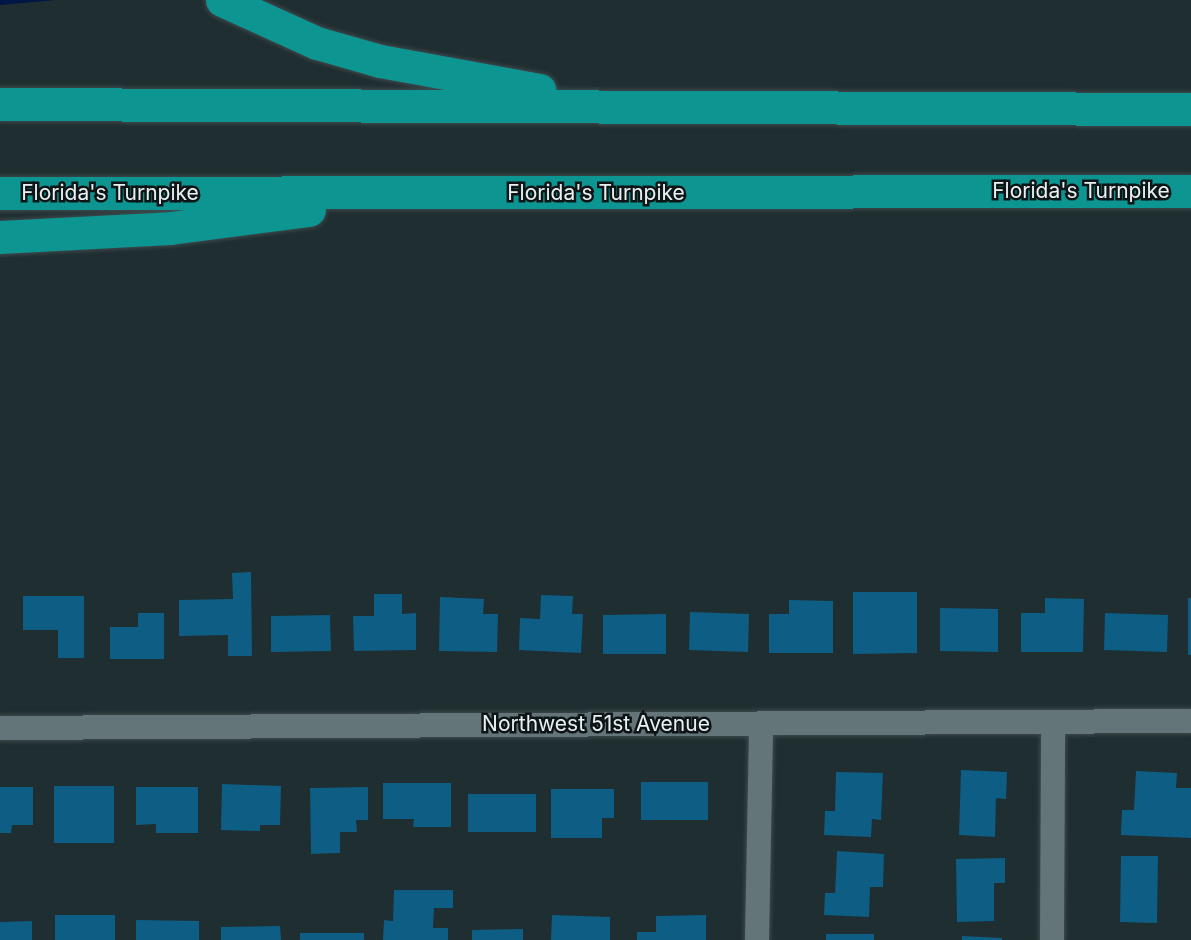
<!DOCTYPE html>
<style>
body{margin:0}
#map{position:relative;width:1191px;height:940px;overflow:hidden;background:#1f2e31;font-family:Inter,sans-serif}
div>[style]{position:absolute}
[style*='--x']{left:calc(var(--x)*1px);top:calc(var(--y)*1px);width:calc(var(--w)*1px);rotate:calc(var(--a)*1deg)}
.water>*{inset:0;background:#001645}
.building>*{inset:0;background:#0e5d84}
.roads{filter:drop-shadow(0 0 2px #3e4a4d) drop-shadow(0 0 2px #3e4a4d)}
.minor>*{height:24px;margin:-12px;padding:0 12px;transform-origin:12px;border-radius:12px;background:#647579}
.motorway>*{height:33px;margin:-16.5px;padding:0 16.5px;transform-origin:16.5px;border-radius:16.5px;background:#0d9591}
span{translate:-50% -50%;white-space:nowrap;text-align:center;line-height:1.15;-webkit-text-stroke:5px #0e1516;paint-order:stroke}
.street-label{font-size:21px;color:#e7f0f3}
</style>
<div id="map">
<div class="water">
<i style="clip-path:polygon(0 0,56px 0,0 5px)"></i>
</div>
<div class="building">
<i style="clip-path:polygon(251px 572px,252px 656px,228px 656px,228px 635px,179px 636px,179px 600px,233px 599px,232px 573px)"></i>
<i style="clip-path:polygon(853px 592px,917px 592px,917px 653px,853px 654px)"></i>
<i style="clip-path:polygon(374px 594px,402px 594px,402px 614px,416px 613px,416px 650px,354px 651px,353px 616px,374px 616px)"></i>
<i style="clip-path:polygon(541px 595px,573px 596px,572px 614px,583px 614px,581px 653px,519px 650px,520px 618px,540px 619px)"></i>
<i style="clip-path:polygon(23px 596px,84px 596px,84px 658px,58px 658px,58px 630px,23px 630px)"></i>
<i style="clip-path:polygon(440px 597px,484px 599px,483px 614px,498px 614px,497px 652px,439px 651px)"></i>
<i style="clip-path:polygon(1045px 598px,1084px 599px,1083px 652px,1021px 652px,1021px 613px,1045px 613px)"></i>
<i style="clip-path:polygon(1188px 598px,1191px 598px,1191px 655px,1188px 655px)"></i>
<i style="clip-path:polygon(789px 600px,833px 601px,833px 653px,769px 653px,769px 614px,789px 614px)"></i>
<i style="clip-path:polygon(940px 608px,998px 609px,998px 652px,940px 651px)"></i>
<i style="clip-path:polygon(690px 612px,749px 614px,748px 652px,689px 650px)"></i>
<i style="clip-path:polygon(138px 613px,164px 613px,164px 659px,110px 659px,110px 627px,138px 627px)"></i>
<i style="clip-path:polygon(1105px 613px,1168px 615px,1167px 652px,1104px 650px)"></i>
<i style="clip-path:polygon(666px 614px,666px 654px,603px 654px,603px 615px)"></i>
<i style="clip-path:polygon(330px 615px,331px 651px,271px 652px,271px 616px)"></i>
<i style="clip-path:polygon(961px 770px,1007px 772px,1006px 799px,996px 798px,995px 837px,959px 835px)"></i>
<i style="clip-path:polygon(1136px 771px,1177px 773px,1176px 788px,1191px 788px,1191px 838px,1121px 835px,1122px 810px,1134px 810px)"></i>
<i style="clip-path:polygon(836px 772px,883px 773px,881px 820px,872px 819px,871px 837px,824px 835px,825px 811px,835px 811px)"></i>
<i style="clip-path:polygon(641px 782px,708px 782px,708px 820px,641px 820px)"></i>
<i style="clip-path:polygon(383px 783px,451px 783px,451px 827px,413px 827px,414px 819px,383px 819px)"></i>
<i style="clip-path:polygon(222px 784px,281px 786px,280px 825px,260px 825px,260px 831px,221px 830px)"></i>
<i style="clip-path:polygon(54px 786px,114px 786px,114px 843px,54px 843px)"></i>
<i style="clip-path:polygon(0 787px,33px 787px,33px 825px,12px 825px,11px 833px,0 833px)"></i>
<i style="clip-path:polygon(136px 787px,198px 787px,198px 833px,156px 833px,156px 824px,136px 825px)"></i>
<i style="clip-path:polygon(368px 787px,368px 820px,356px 820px,357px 832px,340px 832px,340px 853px,311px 854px,310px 788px)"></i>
<i style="clip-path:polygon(551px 789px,614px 789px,614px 818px,602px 818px,602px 838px,551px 838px)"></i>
<i style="clip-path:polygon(468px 794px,536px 794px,536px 832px,468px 832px)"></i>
<i style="clip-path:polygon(837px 851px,884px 854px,883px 887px,870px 887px,869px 917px,824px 915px,825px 893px,835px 893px)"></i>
<i style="clip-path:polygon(1121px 856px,1158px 856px,1157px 923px,1120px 922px)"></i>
<i style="clip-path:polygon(1005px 858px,1005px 883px,994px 883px,994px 921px,957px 922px,956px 859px)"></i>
<i style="clip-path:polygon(394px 890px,453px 890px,453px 908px,434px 908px,433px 928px,448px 928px,448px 940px,383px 940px,384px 920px,393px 921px)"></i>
<i style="clip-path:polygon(55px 915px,115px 915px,115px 940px,55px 940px)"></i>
<i style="clip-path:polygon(552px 915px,610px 917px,610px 940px,551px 940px)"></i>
<i style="clip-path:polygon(706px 915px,706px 940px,637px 940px,637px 932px,656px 932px,656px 916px)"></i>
<i style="clip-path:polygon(136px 920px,199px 921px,199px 940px,136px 940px)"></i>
<i style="clip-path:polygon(32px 921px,32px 940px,0 940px,0 922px)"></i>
<i style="clip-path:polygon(280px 926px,281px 940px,221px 940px,221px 927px)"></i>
<i style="clip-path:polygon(523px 929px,523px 940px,472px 940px,472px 930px)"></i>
<i style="clip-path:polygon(300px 933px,364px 933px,364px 940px,300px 940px)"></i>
<i style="clip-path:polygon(826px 934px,874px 934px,874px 940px,826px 940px)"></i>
<i style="clip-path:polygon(962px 936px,1002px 938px,1002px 940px,962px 940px)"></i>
</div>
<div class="roads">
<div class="minor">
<i style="--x:0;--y:728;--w:1191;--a:-0.34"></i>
<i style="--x:757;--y:940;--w:216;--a:-88.9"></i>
<i style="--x:1052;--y:940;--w:218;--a:-89.7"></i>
</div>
<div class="motorway">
<i style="--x:222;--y:0;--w:104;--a:24.4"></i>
<i style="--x:317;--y:43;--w:66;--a:15.9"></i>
<i style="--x:380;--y:61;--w:162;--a:10.3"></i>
<i style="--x:0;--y:104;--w:1191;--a:0.24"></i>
<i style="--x:0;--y:193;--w:1191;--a:-0.1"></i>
<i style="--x:0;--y:237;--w:170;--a:-3"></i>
<i style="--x:170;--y:228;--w:140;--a:-7.4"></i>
</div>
</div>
<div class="street-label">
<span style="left:1081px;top:191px">Florida's Turnpike</span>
<span style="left:110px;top:193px">Florida's Turnpike</span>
<span style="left:596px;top:193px">Florida's Turnpike</span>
<span style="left:596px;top:724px">Northwest 51st Avenue</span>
</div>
</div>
